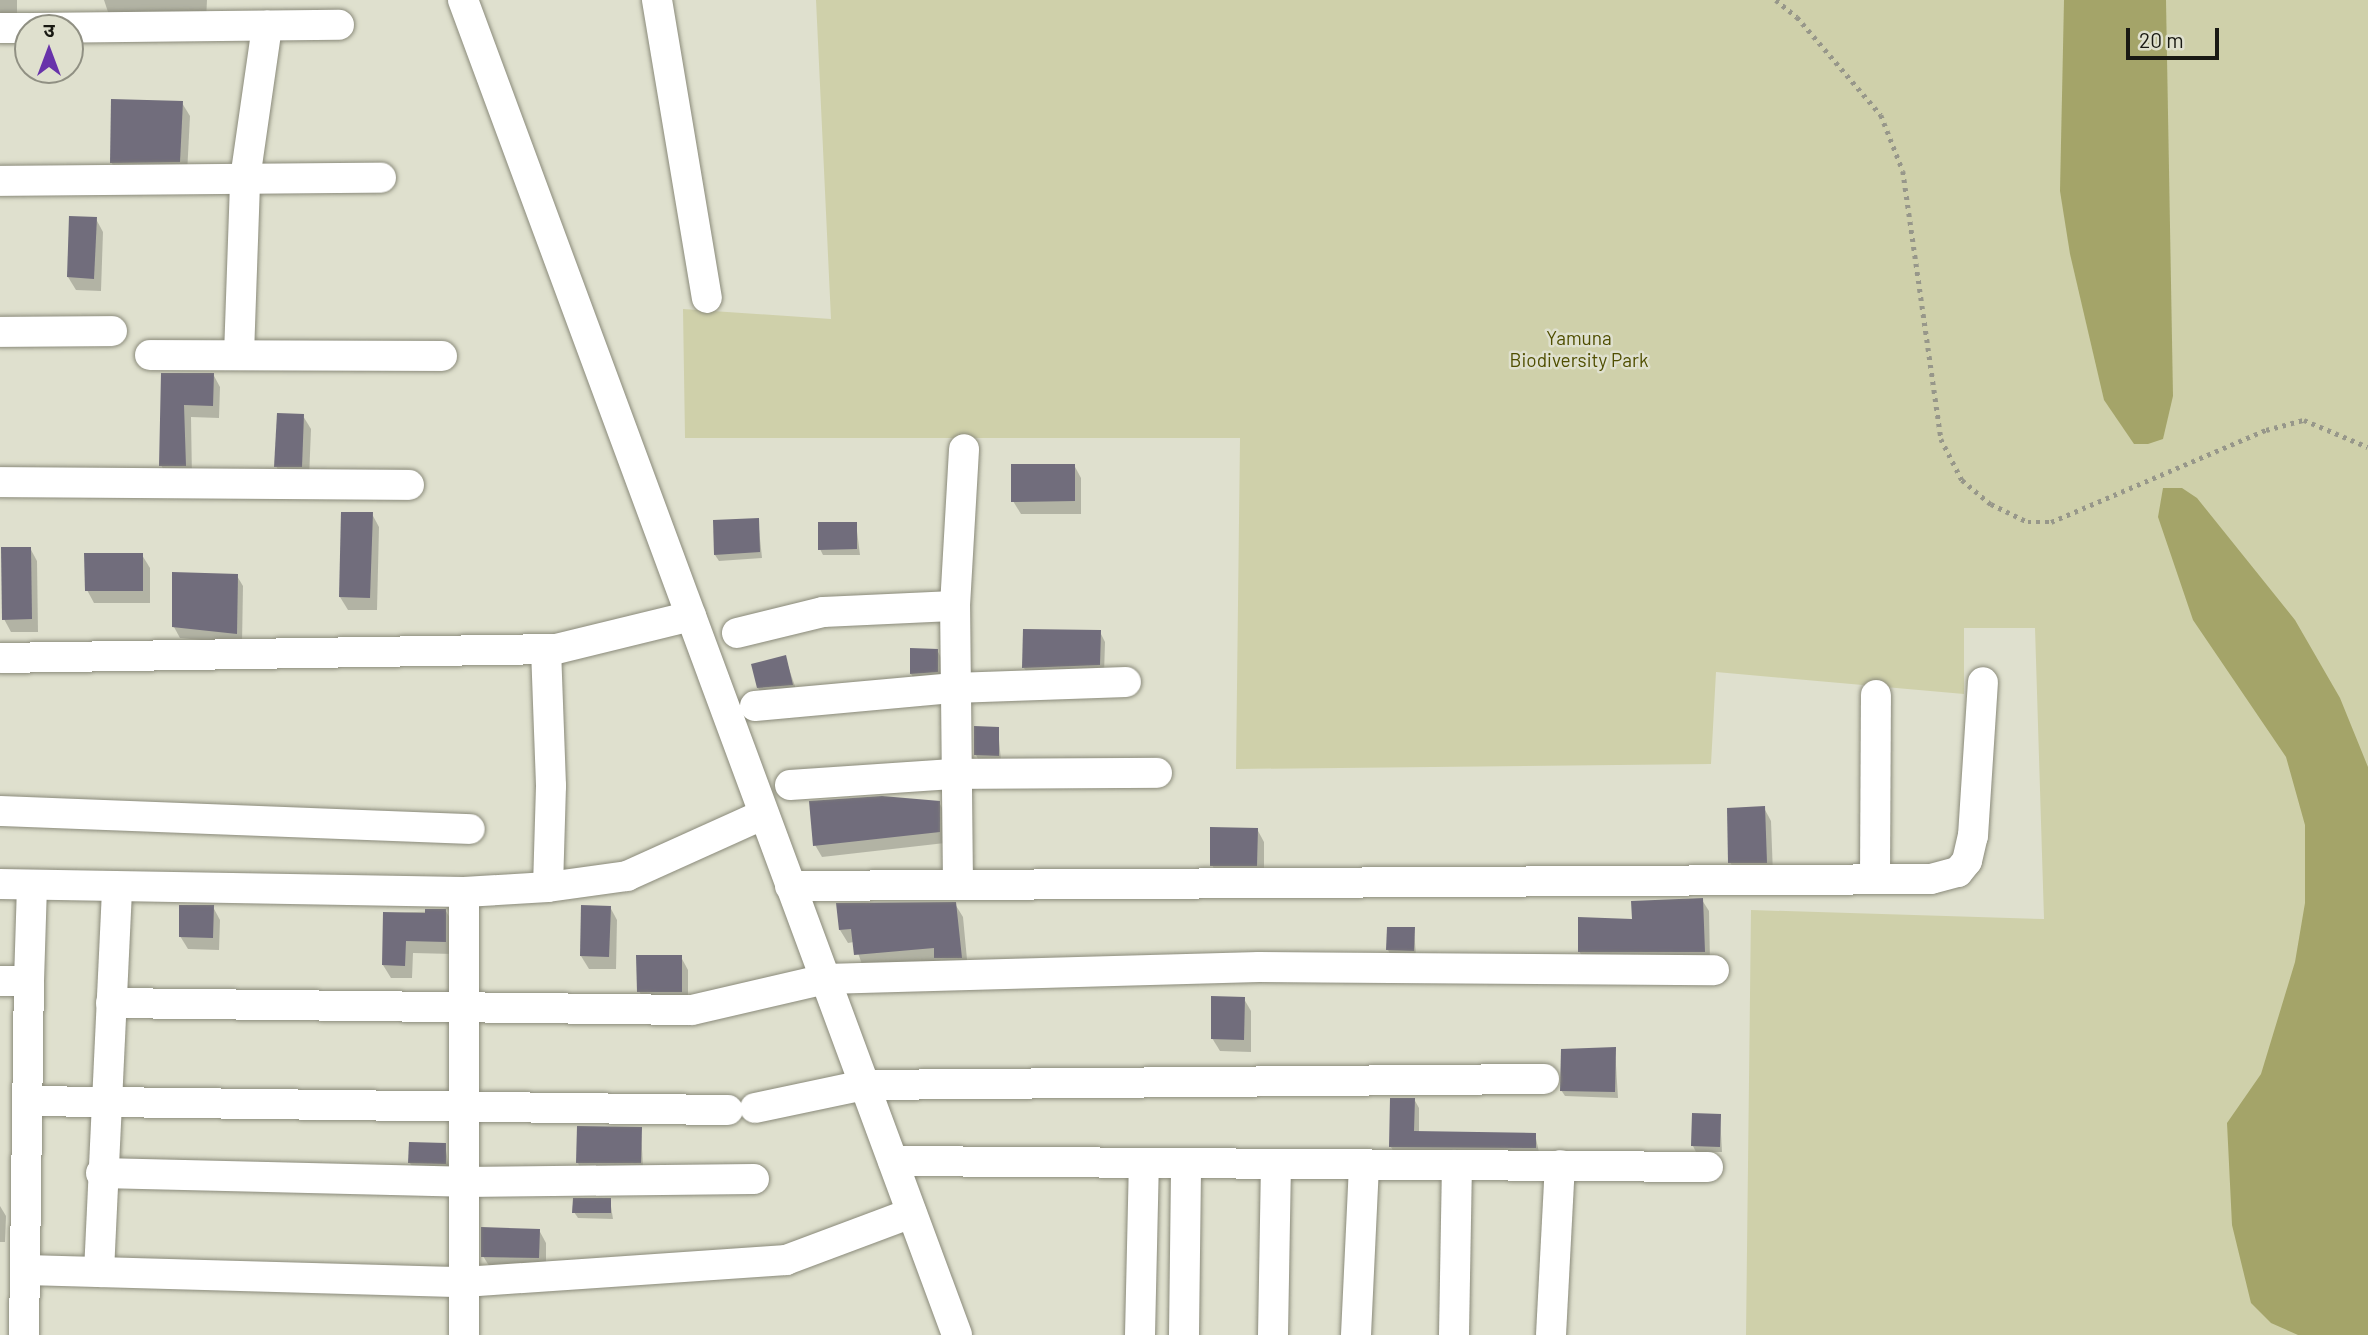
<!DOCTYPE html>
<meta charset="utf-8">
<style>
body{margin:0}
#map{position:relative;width:2368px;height:1335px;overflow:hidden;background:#dfe0ce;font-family:Barlow,"Noto Sans Devanagari",sans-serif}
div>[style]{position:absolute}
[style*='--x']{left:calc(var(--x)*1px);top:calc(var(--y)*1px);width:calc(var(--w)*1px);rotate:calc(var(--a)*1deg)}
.green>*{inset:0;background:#cfd0aa}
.water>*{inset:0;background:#a4a469}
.shadow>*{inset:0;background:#0003}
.building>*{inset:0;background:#716d7c}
.path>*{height:4.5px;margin-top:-2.25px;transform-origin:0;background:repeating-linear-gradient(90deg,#97978a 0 3.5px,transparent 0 8.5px)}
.roads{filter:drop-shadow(0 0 2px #8a8a7a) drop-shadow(0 0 2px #8a8a7a)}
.minor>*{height:30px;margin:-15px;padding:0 15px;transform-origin:15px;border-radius:15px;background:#fff}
span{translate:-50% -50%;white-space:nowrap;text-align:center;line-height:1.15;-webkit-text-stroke:5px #dfe0ce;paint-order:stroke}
.park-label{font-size:19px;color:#4f4e01}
.north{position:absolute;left:14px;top:14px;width:70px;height:70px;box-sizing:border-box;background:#dfe0ce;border:2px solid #909083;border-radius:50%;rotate:0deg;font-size:19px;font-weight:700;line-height:28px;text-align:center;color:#191913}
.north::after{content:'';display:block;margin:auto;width:24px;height:32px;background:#6833aa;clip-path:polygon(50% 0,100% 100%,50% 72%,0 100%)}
.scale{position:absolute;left:2126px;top:28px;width:93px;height:32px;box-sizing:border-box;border:4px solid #191913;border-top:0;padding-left:9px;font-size:21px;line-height:24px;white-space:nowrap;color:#191913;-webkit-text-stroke:5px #dfe0ce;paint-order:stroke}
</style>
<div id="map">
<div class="green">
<i style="clip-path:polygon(816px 0,2368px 0,2368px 1335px,1746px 1335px,1751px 910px,2044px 919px,2035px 628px,1964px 628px,1964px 694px,1716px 672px,1711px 764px,1236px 769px,1240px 438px,685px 438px,683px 309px,831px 319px)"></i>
</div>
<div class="water">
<i style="clip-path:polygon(2064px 0,2166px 0,2173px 396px,2163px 439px,2148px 444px,2134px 444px,2104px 400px,2070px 254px,2060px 191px)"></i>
<i style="clip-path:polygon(2163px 488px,2182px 488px,2197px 498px,2295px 620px,2340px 698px,2368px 767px,2368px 1335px,2298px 1335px,2271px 1323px,2251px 1303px,2232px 1225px,2227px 1123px,2261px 1074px,2295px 962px,2305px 903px,2305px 825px,2286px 757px,2193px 620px,2158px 517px)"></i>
</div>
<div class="shadow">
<i style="clip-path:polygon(0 0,17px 0,17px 23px,0 23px)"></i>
<i style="clip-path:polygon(104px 0,207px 0,206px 21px,111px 21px)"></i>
<i style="clip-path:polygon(182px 103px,190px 116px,187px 174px,119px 175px,111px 162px)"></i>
<i style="clip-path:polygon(96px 219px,103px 232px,101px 291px,76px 290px,68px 277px)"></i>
<i style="clip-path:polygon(163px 374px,213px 374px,220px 387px,219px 418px,191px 417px,192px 478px,168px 478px,161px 465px)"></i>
<i style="clip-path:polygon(303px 416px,311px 429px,309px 479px,283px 479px,276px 466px)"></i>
<i style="clip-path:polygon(1074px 465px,1081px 478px,1081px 514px,1021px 514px,1013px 501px)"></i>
<i style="clip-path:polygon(372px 514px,379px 527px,377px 610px,348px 610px,340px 597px)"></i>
<i style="clip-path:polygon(758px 520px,762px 558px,719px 561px,715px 555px)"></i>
<i style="clip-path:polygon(856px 523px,860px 555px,823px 555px,820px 549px)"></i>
<i style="clip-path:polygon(30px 548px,37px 561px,38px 632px,11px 632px,4px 619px)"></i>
<i style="clip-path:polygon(142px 555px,150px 568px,150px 603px,94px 603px,87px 590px)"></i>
<i style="clip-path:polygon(237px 576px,243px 586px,242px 644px,180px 638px,174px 627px)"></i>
<i style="clip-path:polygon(1100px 632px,1105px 642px,1104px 675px,1030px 677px,1024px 668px)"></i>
<i style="clip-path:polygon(912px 650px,937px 650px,944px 663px,945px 684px,919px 687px,911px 674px)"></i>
<i style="clip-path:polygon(785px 657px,799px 698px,766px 701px,758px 688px)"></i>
<i style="clip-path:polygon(998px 728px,1001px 761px,979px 761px,976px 755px)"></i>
<i style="clip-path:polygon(939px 802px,945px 814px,945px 843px,822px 857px,815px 845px)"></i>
<i style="clip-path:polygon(1764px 808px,1771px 821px,1773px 875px,1737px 875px,1730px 862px)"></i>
<i style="clip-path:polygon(1257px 829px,1264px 842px,1264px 878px,1219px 878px,1212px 865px)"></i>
<i style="clip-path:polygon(1702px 900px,1709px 911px,1710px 963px,1586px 962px,1579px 951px,1634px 921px)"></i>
<i style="clip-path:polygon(955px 904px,963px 917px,968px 970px,863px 967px,854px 942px,848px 943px,840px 930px,838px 905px)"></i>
<i style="clip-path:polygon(213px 907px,220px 920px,219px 950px,188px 949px,180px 936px)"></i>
<i style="clip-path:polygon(610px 907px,617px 920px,616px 969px,589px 969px,581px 956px)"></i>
<i style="clip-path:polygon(446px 911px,453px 924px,453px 954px,413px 953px,412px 978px,391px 978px,383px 965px,385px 913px)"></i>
<i style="clip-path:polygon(1414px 929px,1416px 956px,1391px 956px,1388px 950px)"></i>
<i style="clip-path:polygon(681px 957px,688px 970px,688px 1005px,646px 1004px,639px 991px)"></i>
<i style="clip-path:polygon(1244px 999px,1251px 1011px,1251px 1052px,1220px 1051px,1212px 1038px)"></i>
<i style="clip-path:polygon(1615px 1049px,1618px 1098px,1565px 1096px,1561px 1090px)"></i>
<i style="clip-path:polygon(1414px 1099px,1419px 1108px,1419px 1133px,1535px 1134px,1540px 1157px,1396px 1156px,1391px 1147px)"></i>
<i style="clip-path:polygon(1720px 1115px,1722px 1152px,1696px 1152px,1693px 1146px)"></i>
<i style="clip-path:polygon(641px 1129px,643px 1168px,581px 1169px,578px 1163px)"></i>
<i style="clip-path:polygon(445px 1144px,449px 1169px,413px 1169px,410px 1163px)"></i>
<i style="clip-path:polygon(610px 1200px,613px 1219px,578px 1218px,574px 1212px)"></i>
<i style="clip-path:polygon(0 1206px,6px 1216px,5px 1242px,0 1242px)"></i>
<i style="clip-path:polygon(539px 1230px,546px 1243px,546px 1270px,491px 1269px,483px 1256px)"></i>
</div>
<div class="building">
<i style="clip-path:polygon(111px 99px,183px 101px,180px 162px,110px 163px)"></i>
<i style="clip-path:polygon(69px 216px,97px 217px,94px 279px,67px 277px)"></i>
<i style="clip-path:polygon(161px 373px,214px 373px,213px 406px,184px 405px,186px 466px,159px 466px)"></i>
<i style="clip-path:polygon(277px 413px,304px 414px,302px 467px,274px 467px)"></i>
<i style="clip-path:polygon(1011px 464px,1075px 464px,1075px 501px,1011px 502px)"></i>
<i style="clip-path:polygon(341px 512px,373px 512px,370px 598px,339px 597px)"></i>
<i style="clip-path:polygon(759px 518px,760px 552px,714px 555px,713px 520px)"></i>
<i style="clip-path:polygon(818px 522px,857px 522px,857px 549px,818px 550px)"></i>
<i style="clip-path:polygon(1px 547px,31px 547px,32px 619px,2px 620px)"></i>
<i style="clip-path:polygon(84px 553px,143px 553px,143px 591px,85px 591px)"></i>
<i style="clip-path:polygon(172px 572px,238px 574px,237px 634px,172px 627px)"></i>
<i style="clip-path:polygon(1023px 629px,1101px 630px,1100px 665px,1022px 668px)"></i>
<i style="clip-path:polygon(910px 648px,938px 649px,938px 672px,910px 674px)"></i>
<i style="clip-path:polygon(786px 655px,793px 685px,757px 688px,751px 664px)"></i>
<i style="clip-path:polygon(974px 726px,999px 727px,999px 756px,974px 755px)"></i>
<i style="clip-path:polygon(882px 796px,940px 801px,940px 832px,813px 846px,809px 801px)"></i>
<i style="clip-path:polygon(1765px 806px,1767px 863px,1728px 863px,1727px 808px)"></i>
<i style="clip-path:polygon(1210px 827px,1258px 828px,1257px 866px,1210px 866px)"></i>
<i style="clip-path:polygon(1703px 898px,1705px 952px,1578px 952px,1578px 917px,1632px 919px,1631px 901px)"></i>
<i style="clip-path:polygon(956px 902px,962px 958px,934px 958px,934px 948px,854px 955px,851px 929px,839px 930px,836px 903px)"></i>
<i style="clip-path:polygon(179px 905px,214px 905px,213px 938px,179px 937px)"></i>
<i style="clip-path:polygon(581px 905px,611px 906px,609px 957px,580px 956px)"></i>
<i style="clip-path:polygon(425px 909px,446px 909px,446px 942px,406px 941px,405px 966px,382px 965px,383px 912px,425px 913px)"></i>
<i style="clip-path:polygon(1387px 927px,1415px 927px,1414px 951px,1386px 950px)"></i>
<i style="clip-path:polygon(636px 955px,682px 955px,682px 992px,637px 992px)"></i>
<i style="clip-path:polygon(1211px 996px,1245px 997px,1244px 1040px,1211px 1039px)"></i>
<i style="clip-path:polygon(1616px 1047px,1615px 1092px,1560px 1091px,1561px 1049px)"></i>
<i style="clip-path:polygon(1390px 1098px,1415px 1098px,1414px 1131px,1536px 1133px,1536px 1148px,1389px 1147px)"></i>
<i style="clip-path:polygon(1692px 1113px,1721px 1114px,1720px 1147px,1691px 1146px)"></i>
<i style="clip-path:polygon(577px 1126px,642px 1127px,641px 1163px,576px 1163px)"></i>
<i style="clip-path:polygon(409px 1142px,446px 1143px,446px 1164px,408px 1163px)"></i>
<i style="clip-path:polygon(573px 1198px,611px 1198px,611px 1213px,572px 1213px)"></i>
<i style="clip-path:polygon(481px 1227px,540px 1229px,539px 1258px,481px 1257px)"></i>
</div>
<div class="path">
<i style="--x:1776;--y:0;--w:27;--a:39"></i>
<i style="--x:1797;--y:17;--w:129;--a:49.4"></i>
<i style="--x:1881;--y:115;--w:60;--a:68.6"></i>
<i style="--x:1903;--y:171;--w:271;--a:81.9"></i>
<i style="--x:1941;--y:439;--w:46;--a:62.9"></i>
<i style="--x:1962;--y:480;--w:38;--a:40"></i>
<i style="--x:1991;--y:504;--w:41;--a:25.9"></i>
<i style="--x:2028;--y:522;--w:23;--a:0"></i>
<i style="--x:2051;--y:522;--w:234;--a:-23.2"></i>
<i style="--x:2266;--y:430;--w:39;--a:-15"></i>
<i style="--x:2304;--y:420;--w:69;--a:22.9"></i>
</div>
<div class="roads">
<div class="minor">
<i style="--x:463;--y:0;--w:1423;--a:69.69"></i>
<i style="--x:657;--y:0;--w:302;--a:80.5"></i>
<i style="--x:0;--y:28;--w:28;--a:0"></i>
<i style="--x:32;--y:28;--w:307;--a:-0.6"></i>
<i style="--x:0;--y:181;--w:381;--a:-0.5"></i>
<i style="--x:0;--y:332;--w:112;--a:-0.5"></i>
<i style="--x:150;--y:355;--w:292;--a:0.2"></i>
<i style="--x:239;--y:355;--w:176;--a:-88"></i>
<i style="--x:245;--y:179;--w:155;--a:-81.8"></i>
<i style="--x:0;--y:482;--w:409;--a:0.4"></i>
<i style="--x:737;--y:633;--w:89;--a:-13.7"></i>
<i style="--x:823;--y:612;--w:132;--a:-2.6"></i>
<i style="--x:546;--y:649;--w:137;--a:87.9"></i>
<i style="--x:551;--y:786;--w:101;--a:91.7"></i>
<i style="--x:0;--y:658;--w:556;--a:-0.93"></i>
<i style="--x:556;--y:649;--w:139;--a:-13.7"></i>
<i style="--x:755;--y:706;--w:200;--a:-5.2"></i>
<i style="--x:954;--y:688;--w:172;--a:-2"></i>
<i style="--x:790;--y:785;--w:163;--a:-3.9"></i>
<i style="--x:953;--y:774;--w:204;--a:-0.3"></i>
<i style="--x:0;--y:811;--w:470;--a:2.2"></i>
<i style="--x:1875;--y:879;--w:184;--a:-89.7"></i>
<i style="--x:0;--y:884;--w:464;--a:1"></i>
<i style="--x:464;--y:892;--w:84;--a:-3.4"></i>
<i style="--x:548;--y:887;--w:80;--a:-7.9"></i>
<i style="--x:627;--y:876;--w:150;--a:-24.3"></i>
<i style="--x:958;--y:885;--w:279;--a:-90.6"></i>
<i style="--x:955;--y:606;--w:157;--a:-86.7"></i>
<i style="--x:790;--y:886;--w:1141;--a:-0.35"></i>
<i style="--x:1931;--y:879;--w:28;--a:-15"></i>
<i style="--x:1958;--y:872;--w:14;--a:-51"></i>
<i style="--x:1967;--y:861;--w:26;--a:-77"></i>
<i style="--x:1973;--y:836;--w:154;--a:-86.3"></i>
<i style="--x:464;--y:892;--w:443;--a:90"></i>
<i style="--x:0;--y:981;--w:29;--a:0"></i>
<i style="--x:29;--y:981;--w:96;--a:-88.2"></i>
<i style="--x:111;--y:1003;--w:581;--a:0.69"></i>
<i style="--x:692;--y:1010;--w:137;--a:-13.1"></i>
<i style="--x:825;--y:979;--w:434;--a:-1.6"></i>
<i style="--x:1259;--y:967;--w:455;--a:0.4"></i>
<i style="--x:27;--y:1101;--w:701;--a:0.74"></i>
<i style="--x:755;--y:1108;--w:111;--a:-11.9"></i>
<i style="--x:864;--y:1085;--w:680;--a:-0.51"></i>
<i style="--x:893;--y:1161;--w:815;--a:0.42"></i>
<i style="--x:101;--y:1173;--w:363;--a:1.4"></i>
<i style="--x:464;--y:1182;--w:290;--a:-0.6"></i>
<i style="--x:26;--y:1270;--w:438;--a:1.6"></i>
<i style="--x:464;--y:1282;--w:323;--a:-3.9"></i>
<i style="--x:786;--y:1260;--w:134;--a:-20.5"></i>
<i style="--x:99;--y:1272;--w:384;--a:-87.3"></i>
<i style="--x:24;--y:1335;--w:354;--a:-89.2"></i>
<i style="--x:1140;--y:1335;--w:172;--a:-88.7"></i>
<i style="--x:1184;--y:1335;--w:172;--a:-89.3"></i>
<i style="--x:1273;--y:1335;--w:171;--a:-89"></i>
<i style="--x:1356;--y:1335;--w:171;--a:-87.3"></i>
<i style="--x:1454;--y:1335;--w:170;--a:-89"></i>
<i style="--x:1551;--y:1335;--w:170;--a:-87"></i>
</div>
</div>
<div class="park-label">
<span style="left:1579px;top:349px">Yamuna<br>Biodiversity Park</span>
</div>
<div class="north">उ</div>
<div class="scale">20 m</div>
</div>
